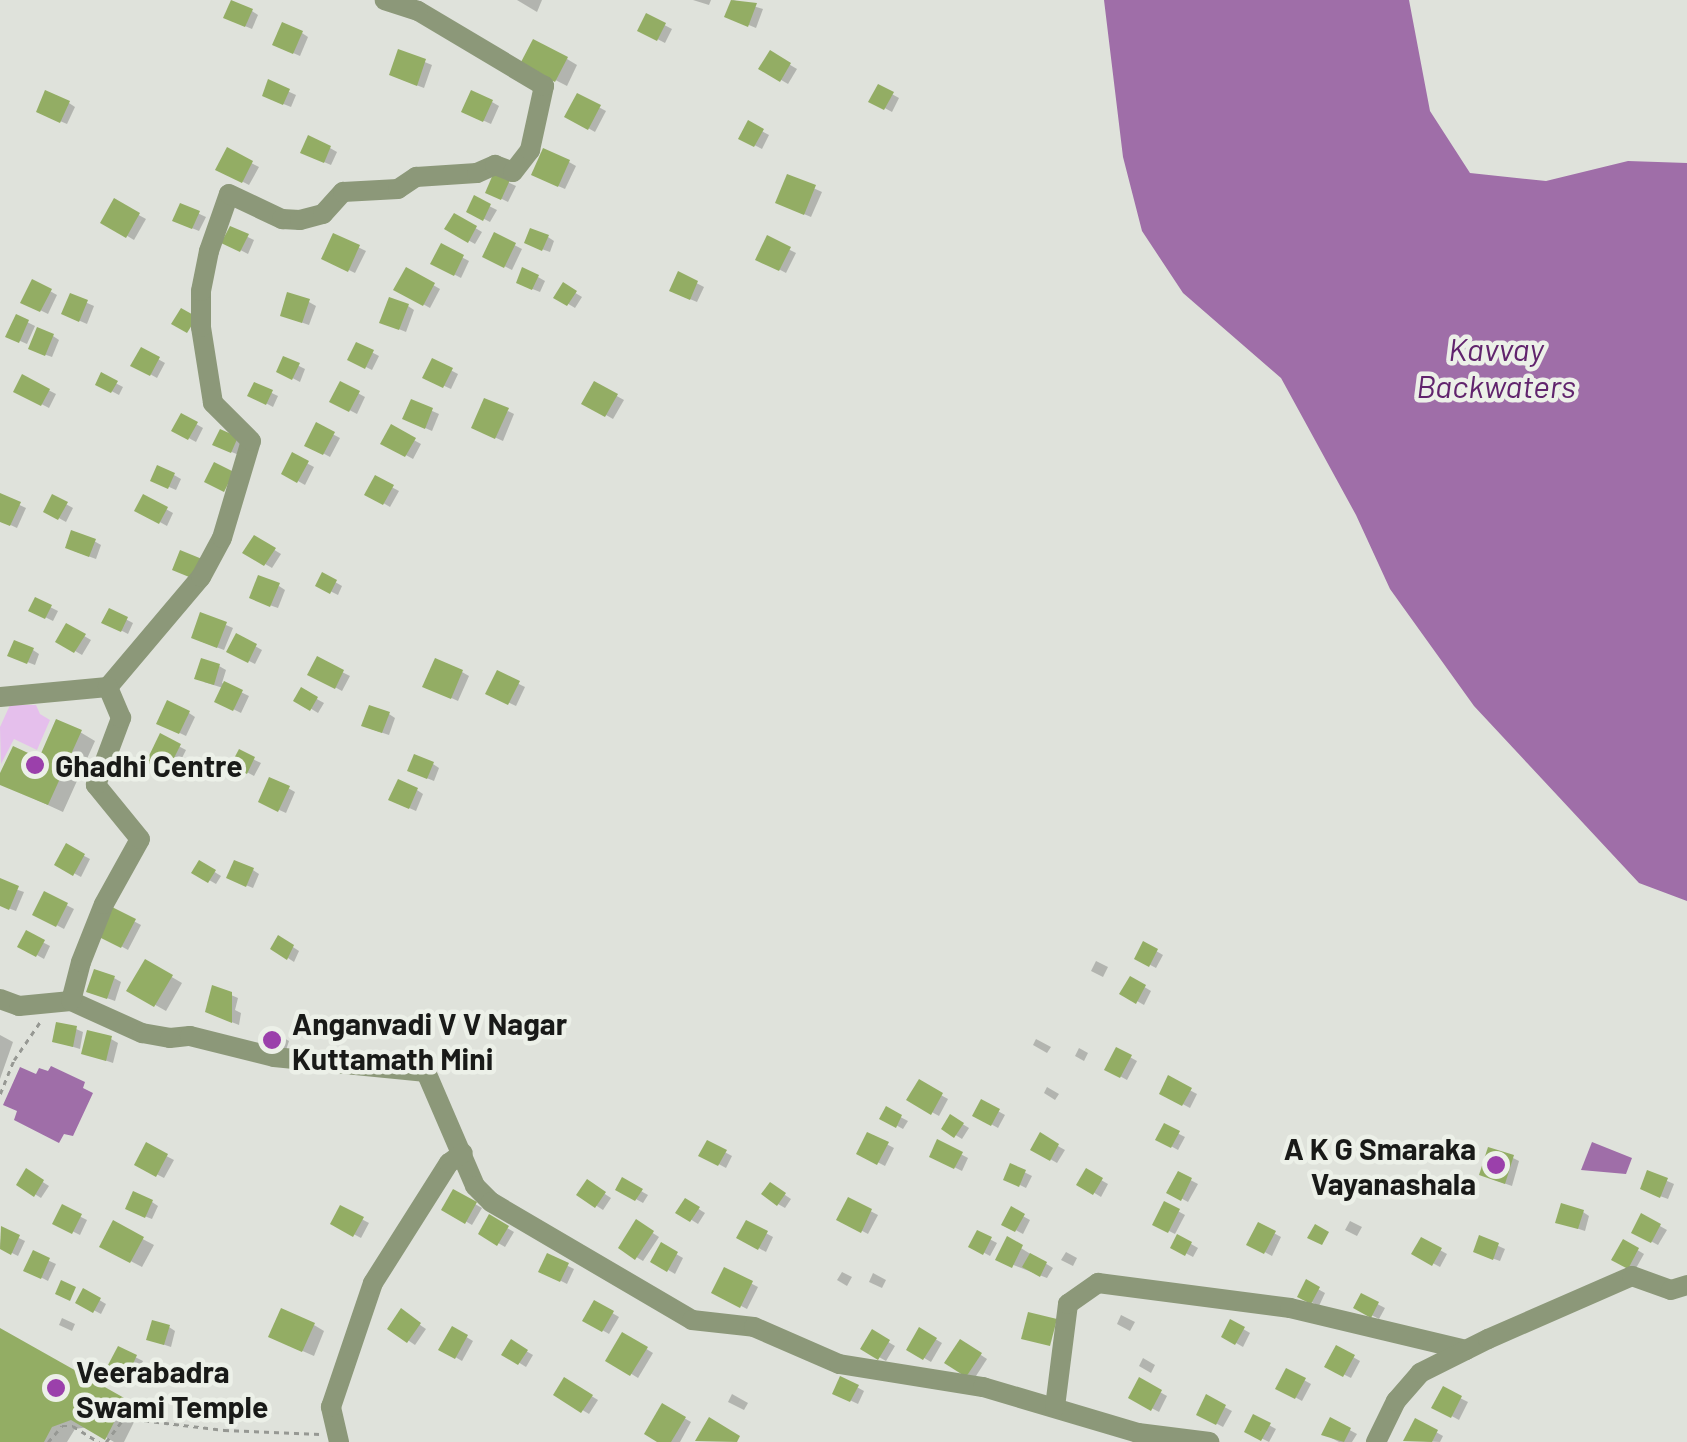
<!DOCTYPE html>
<style>
body{margin:0}
#map{position:relative;width:1687px;height:1442px;overflow:hidden;background:#dfe2db;font-family:Barlow,sans-serif}
div>[style]{position:absolute}
[style*='--x']{left:calc(var(--x)*1px);top:calc(var(--y)*1px);width:calc(var(--w)*1px);rotate:calc(var(--a)*1deg)}
.green>*{inset:0;background:#e5bfec}
.water>*{inset:0;background:#9f6ea8}
.shadow>*{inset:0;background:#0003}
.building>*{inset:0;background:#93ad64}
.path>*{height:2.5px;margin-top:-1.25px;transform-origin:0;background:repeating-linear-gradient(90deg,#969893 0 5px,transparent 0 10px)}
.minor>*{height:20px;margin:-10px;padding:0 10px;transform-origin:10px;border-radius:10px;background:#8c9879}
.dots>*{width:28px;height:28px;translate:-50% -50%;box-sizing:border-box;border:5px solid #ecf0e8;border-radius:50%}
span{translate:-50% -50%;white-space:nowrap;text-align:center;line-height:1.15;-webkit-text-stroke:9px #ecf0e8;paint-order:stroke}
.poi-label{font-size:30px;color:#191a18;font-weight:700}
.left{translate:0 -50%;text-align:left}
.right{translate:-100% -50%;text-align:right}
.water-label{font-size:32px;color:#61246d;font-style:italic}
</style>
<div id="map">
<div class="green">
<i style="clip-path:polygon(10px 705px,36px 705px,40px 714px,50px 720px,37px 750px,14px 739px,1px 764px,0 727px)"></i>
</div>
<div class="water">
<i style="clip-path:polygon(1104px 0,1409px 0,1430px 111px,1470px 173px,1546px 181px,1628px 161px,1687px 163px,1687px 901px,1639px 883px,1474px 706px,1390px 589px,1356px 515px,1281px 378px,1183px 293px,1142px 231px,1123px 157px)"></i>
<i style="clip-path:polygon(51px 1066px,85px 1082px,83px 1088px,93px 1093px,73px 1136px,64px 1134px,59px 1143px,14px 1120px,17px 1111px,3px 1105px,20px 1067px,36px 1074px,39px 1068px,48px 1071px)"></i>
<i style="clip-path:polygon(1592px 1142px,1632px 1158px,1626px 1174px,1581px 1170px)"></i>
</div>
<div class="shadow">
<i style="clip-path:polygon(517px 0,542px 0,537px 12px)"></i>
<i style="clip-path:polygon(693px 0,711px 0,709px 5px)"></i>
<i style="clip-path:polygon(733px 0,763px 9px,756px 28px,727px 16px)"></i>
<i style="clip-path:polygon(252px 11px,258px 15px,252px 29px,233px 21px)"></i>
<i style="clip-path:polygon(647px 16px,672px 29px,665px 43px,640px 30px)"></i>
<i style="clip-path:polygon(302px 33px,308px 37px,300px 56px,282px 48px)"></i>
<i style="clip-path:polygon(400px 52px,432px 65px,424px 88px,398px 78px)"></i>
<i style="clip-path:polygon(770px 53px,797px 69px,788px 84px,761px 68px)"></i>
<i style="clip-path:polygon(567px 59px,577px 65px,567px 86px,534px 69px)"></i>
<i style="clip-path:polygon(270px 83px,296px 95px,291px 107px,271px 99px)"></i>
<i style="clip-path:polygon(879px 87px,899px 98px,892px 112px,872px 101px)"></i>
<i style="clip-path:polygon(578px 96px,606px 111px,595px 132px,567px 116px)"></i>
<i style="clip-path:polygon(492px 102px,499px 106px,491px 124px,471px 115px)"></i>
<i style="clip-path:polygon(69px 103px,75px 107px,67px 124px,46px 115px)"></i>
<i style="clip-path:polygon(749px 124px,769px 135px,762px 149px,741px 138px)"></i>
<i style="clip-path:polygon(330px 148px,337px 152px,331px 165px,310px 156px)"></i>
<i style="clip-path:polygon(228px 151px,259px 167px,249px 185px,218px 169px)"></i>
<i style="clip-path:polygon(569px 162px,576px 166px,565px 189px,540px 178px)"></i>
<i style="clip-path:polygon(495px 176px,516px 186px,508px 202px,488px 192px)"></i>
<i style="clip-path:polygon(789px 177px,822px 192px,811px 217px,785px 206px)"></i>
<i style="clip-path:polygon(475px 199px,497px 210px,490px 222px,469px 211px)"></i>
<i style="clip-path:polygon(115px 202px,146px 219px,134px 240px,104px 222px)"></i>
<i style="clip-path:polygon(182px 206px,206px 217px,199px 231px,182px 224px)"></i>
<i style="clip-path:polygon(455px 216px,482px 232px,475px 244px,448px 229px)"></i>
<i style="clip-path:polygon(231px 229px,254px 240px,248px 254px,225px 242px)"></i>
<i style="clip-path:polygon(495px 235px,522px 249px,512px 270px,485px 256px)"></i>
<i style="clip-path:polygon(335px 236px,366px 251px,355px 273px,324px 258px)"></i>
<i style="clip-path:polygon(548px 237px,554px 241px,550px 252px,533px 246px)"></i>
<i style="clip-path:polygon(768px 239px,796px 253px,786px 273px,758px 258px)"></i>
<i style="clip-path:polygon(442px 247px,469px 261px,461px 278px,433px 263px)"></i>
<i style="clip-path:polygon(407px 270px,440px 289px,430px 308px,396px 289px)"></i>
<i style="clip-path:polygon(679px 274px,704px 287px,697px 302px,678px 294px)"></i>
<i style="clip-path:polygon(538px 277px,545px 281px,540px 292px,525px 286px)"></i>
<i style="clip-path:polygon(34px 282px,57px 295px,48px 314px,24px 302px)"></i>
<i style="clip-path:polygon(564px 286px,582px 297px,575px 308px,557px 297px)"></i>
<i style="clip-path:polygon(71px 296px,94px 306px,87px 324px,71px 317px)"></i>
<i style="clip-path:polygon(309px 302px,316px 306px,309px 325px,289px 318px)"></i>
<i style="clip-path:polygon(408px 306px,414px 310px,406px 332px,389px 325px)"></i>
<i style="clip-path:polygon(17px 317px,35px 326px,27px 344px,9px 336px)"></i>
<i style="clip-path:polygon(53px 336px,59px 340px,52px 357px,38px 352px)"></i>
<i style="clip-path:polygon(358px 345px,379px 356px,372px 370px,350px 359px)"></i>
<i style="clip-path:polygon(142px 350px,165px 363px,157px 378px,134px 365px)"></i>
<i style="clip-path:polygon(285px 359px,305px 369px,300px 382px,279px 371px)"></i>
<i style="clip-path:polygon(433px 361px,458px 374px,451px 389px,425px 377px)"></i>
<i style="clip-path:polygon(102px 376px,123px 387px,119px 395px,98px 384px)"></i>
<i style="clip-path:polygon(23px 377px,56px 394px,49px 408px,16px 391px)"></i>
<i style="clip-path:polygon(341px 384px,365px 397px,357px 414px,332px 401px)"></i>
<i style="clip-path:polygon(595px 384px,624px 400px,613px 419px,585px 403px)"></i>
<i style="clip-path:polygon(255px 385px,278px 396px,273px 407px,251px 395px)"></i>
<i style="clip-path:polygon(412px 402px,439px 414px,432px 431px,412px 422px)"></i>
<i style="clip-path:polygon(508px 411px,514px 414px,503px 441px,481px 431px)"></i>
<i style="clip-path:polygon(182px 416px,203px 428px,196px 442px,174px 430px)"></i>
<i style="clip-path:polygon(317px 426px,340px 438px,330px 457px,308px 445px)"></i>
<i style="clip-path:polygon(392px 428px,421px 444px,413px 459px,384px 443px)"></i>
<i style="clip-path:polygon(237px 439px,244px 443px,239px 455px,222px 448px)"></i>
<i style="clip-path:polygon(293px 456px,314px 467px,305px 485px,284px 473px)"></i>
<i style="clip-path:polygon(174px 475px,181px 479px,176px 490px,160px 483px)"></i>
<i style="clip-path:polygon(376px 479px,399px 491px,390px 507px,368px 494px)"></i>
<i style="clip-path:polygon(0 496px,26px 508px,17px 528px,0 520px)"></i>
<i style="clip-path:polygon(53px 497px,73px 508px,66px 522px,46px 511px)"></i>
<i style="clip-path:polygon(144px 497px,173px 513px,167px 526px,138px 510px)"></i>
<i style="clip-path:polygon(255px 538px,281px 554px,272px 568px,246px 553px)"></i>
<i style="clip-path:polygon(94px 541px,101px 545px,96px 559px,74px 551px)"></i>
<i style="clip-path:polygon(323px 575px,342px 586px,338px 595px,318px 585px)"></i>
<i style="clip-path:polygon(279px 586px,285px 590px,278px 608px,258px 601px)"></i>
<i style="clip-path:polygon(36px 600px,58px 611px,53px 621px,31px 610px)"></i>
<i style="clip-path:polygon(110px 611px,133px 623px,128px 634px,105px 622px)"></i>
<i style="clip-path:polygon(226px 625px,233px 628px,224px 650px,200px 641px)"></i>
<i style="clip-path:polygon(67px 626px,91px 640px,82px 655px,58px 641px)"></i>
<i style="clip-path:polygon(237px 636px,262px 650px,255px 664px,229px 651px)"></i>
<i style="clip-path:polygon(33px 650px,39px 654px,35px 665px,17px 658px)"></i>
<i style="clip-path:polygon(318px 660px,350px 676px,342px 691px,311px 674px)"></i>
<i style="clip-path:polygon(219px 666px,226px 670px,222px 683px,249px 696px,241px 713px,217px 701px,223px 688px,204px 682px)"></i>
<i style="clip-path:polygon(462px 672px,469px 676px,458px 701px,432px 689px)"></i>
<i style="clip-path:polygon(498px 674px,525px 687px,516px 706px,489px 693px)"></i>
<i style="clip-path:polygon(302px 691px,324px 703px,318px 713px,297px 700px)"></i>
<i style="clip-path:polygon(189px 713px,195px 717px,186px 736px,159px 723px)"></i>
<i style="clip-path:polygon(389px 714px,395px 718px,389px 735px,371px 729px)"></i>
<i style="clip-path:polygon(80px 732px,95px 741px,63px 812px,0 783px,0 779px,40px 761px)"></i>
<i style="clip-path:polygon(161px 737px,186px 750px,174px 774px,149px 761px)"></i>
<i style="clip-path:polygon(240px 753px,261px 763px,254px 776px,234px 765px)"></i>
<i style="clip-path:polygon(433px 764px,439px 768px,434px 781px,417px 774px)"></i>
<i style="clip-path:polygon(288px 788px,295px 792px,286px 813px,268px 805px)"></i>
<i style="clip-path:polygon(417px 790px,423px 794px,416px 811px,398px 803px)"></i>
<i style="clip-path:polygon(67px 847px,90px 859px,81px 877px,57px 864px)"></i>
<i style="clip-path:polygon(200px 863px,221px 876px,216px 884px,195px 872px)"></i>
<i style="clip-path:polygon(253px 870px,259px 874px,253px 888px,236px 881px)"></i>
<i style="clip-path:polygon(0 884px,24px 892px,16px 911px,0 905px)"></i>
<i style="clip-path:polygon(45px 894px,74px 909px,64px 929px,36px 914px)"></i>
<i style="clip-path:polygon(113px 910px,141px 925px,128px 950px,101px 935px)"></i>
<i style="clip-path:polygon(27px 934px,50px 946px,44px 959px,21px 946px)"></i>
<i style="clip-path:polygon(279px 938px,299px 951px,294px 962px,273px 948px)"></i>
<i style="clip-path:polygon(1144px 944px,1163px 955px,1156px 968px,1137px 958px)"></i>
<i style="clip-path:polygon(1096px 961px,1108px 967px,1103px 977px,1091px 971px)"></i>
<i style="clip-path:polygon(146px 962px,182px 983px,166px 1011px,129px 990px)"></i>
<i style="clip-path:polygon(114px 978px,121px 982px,115px 1001px,96px 994px)"></i>
<i style="clip-path:polygon(1131px 979px,1151px 991px,1144px 1005px,1123px 993px)"></i>
<i style="clip-path:polygon(231px 995px,238px 998px,235px 1010px,241px 1013px,239px 1025px,214px 1015px)"></i>
<i style="clip-path:polygon(76px 1029px,83px 1032px,80px 1049px,54px 1041px)"></i>
<i style="clip-path:polygon(0 1035px,13px 1042px,0 1079px)"></i>
<i style="clip-path:polygon(282px 1037px,289px 1041px,285px 1053px,264px 1044px)"></i>
<i style="clip-path:polygon(111px 1039px,118px 1043px,113px 1063px,84px 1053px)"></i>
<i style="clip-path:polygon(1036px 1039px,1051px 1047px,1047px 1053px,1033px 1045px)"></i>
<i style="clip-path:polygon(1079px 1048px,1088px 1053px,1084px 1061px,1075px 1056px)"></i>
<i style="clip-path:polygon(1117px 1050px,1137px 1061px,1127px 1080px,1107px 1069px)"></i>
<i style="clip-path:polygon(1169px 1079px,1197px 1094px,1190px 1108px,1162px 1093px)"></i>
<i style="clip-path:polygon(919px 1083px,948px 1099px,939px 1116px,910px 1100px)"></i>
<i style="clip-path:polygon(1047px 1087px,1059px 1094px,1055px 1100px,1044px 1093px)"></i>
<i style="clip-path:polygon(982px 1102px,1005px 1115px,998px 1128px,975px 1115px)"></i>
<i style="clip-path:polygon(887px 1110px,908px 1121px,903px 1129px,883px 1118px)"></i>
<i style="clip-path:polygon(951px 1117px,969px 1128px,962px 1139px,944px 1128px)"></i>
<i style="clip-path:polygon(1165px 1127px,1185px 1137px,1178px 1150px,1158px 1139px)"></i>
<i style="clip-path:polygon(869px 1135px,894px 1148px,885px 1166px,860px 1153px)"></i>
<i style="clip-path:polygon(1040px 1136px,1065px 1150px,1057px 1163px,1033px 1149px)"></i>
<i style="clip-path:polygon(938px 1142px,968px 1158px,962px 1171px,932px 1156px)"></i>
<i style="clip-path:polygon(708px 1143px,732px 1156px,726px 1168px,702px 1155px)"></i>
<i style="clip-path:polygon(147px 1146px,174px 1160px,164px 1178px,137px 1164px)"></i>
<i style="clip-path:polygon(1513px 1158px,1519px 1161px,1512px 1186px,1489px 1178px)"></i>
<i style="clip-path:polygon(1012px 1166px,1032px 1176px,1026px 1188px,1006px 1178px)"></i>
<i style="clip-path:polygon(27px 1172px,49px 1186px,41px 1198px,19px 1184px)"></i>
<i style="clip-path:polygon(1087px 1172px,1108px 1184px,1101px 1197px,1080px 1184px)"></i>
<i style="clip-path:polygon(1649px 1173px,1674px 1184px,1668px 1199px,1649px 1192px)"></i>
<i style="clip-path:polygon(1179px 1174px,1198px 1184px,1188px 1202px,1170px 1192px)"></i>
<i style="clip-path:polygon(623px 1181px,648px 1195px,643px 1203px,618px 1189px)"></i>
<i style="clip-path:polygon(588px 1183px,611px 1198px,603px 1210px,580px 1195px)"></i>
<i style="clip-path:polygon(770px 1185px,791px 1199px,785px 1208px,778px 1204px)"></i>
<i style="clip-path:polygon(454px 1192px,482px 1208px,472px 1225px,445px 1209px)"></i>
<i style="clip-path:polygon(849px 1200px,878px 1215px,868px 1234px,840px 1219px)"></i>
<i style="clip-path:polygon(686px 1201px,705px 1213px,698px 1224px,679px 1212px)"></i>
<i style="clip-path:polygon(152px 1202px,158px 1206px,152px 1219px,134px 1212px)"></i>
<i style="clip-path:polygon(1165px 1204px,1185px 1215px,1175px 1234px,1155px 1224px)"></i>
<i style="clip-path:polygon(63px 1208px,87px 1220px,80px 1235px,56px 1223px)"></i>
<i style="clip-path:polygon(341px 1208px,369px 1223px,361px 1238px,333px 1223px)"></i>
<i style="clip-path:polygon(1012px 1210px,1030px 1220px,1023px 1234px,1004px 1224px)"></i>
<i style="clip-path:polygon(1583px 1212px,1589px 1216px,1585px 1231px,1558px 1222px)"></i>
<i style="clip-path:polygon(1642px 1216px,1667px 1230px,1658px 1245px,1634px 1232px)"></i>
<i style="clip-path:polygon(490px 1218px,514px 1232px,505px 1247px,481px 1233px)"></i>
<i style="clip-path:polygon(1350px 1221px,1362px 1227px,1357px 1236px,1345px 1230px)"></i>
<i style="clip-path:polygon(637px 1223px,659px 1237px,643px 1261px,621px 1248px)"></i>
<i style="clip-path:polygon(747px 1223px,773px 1237px,766px 1252px,739px 1237px)"></i>
<i style="clip-path:polygon(114px 1224px,154px 1245px,142px 1267px,102px 1246px)"></i>
<i style="clip-path:polygon(1259px 1225px,1281px 1237px,1272px 1256px,1250px 1244px)"></i>
<i style="clip-path:polygon(2px 1230px,25px 1241px,18px 1256px,0 1247px)"></i>
<i style="clip-path:polygon(978px 1233px,997px 1243px,990px 1256px,972px 1246px)"></i>
<i style="clip-path:polygon(1179px 1237px,1198px 1248px,1193px 1257px,1174px 1247px)"></i>
<i style="clip-path:polygon(1481px 1238px,1505px 1249px,1500px 1261px,1483px 1255px)"></i>
<i style="clip-path:polygon(1008px 1240px,1053px 1268px,1047px 1278px,998px 1259px)"></i>
<i style="clip-path:polygon(1422px 1240px,1447px 1254px,1440px 1267px,1414px 1253px)"></i>
<i style="clip-path:polygon(1624px 1242px,1644px 1254px,1635px 1270px,1615px 1259px)"></i>
<i style="clip-path:polygon(662px 1246px,683px 1258px,675px 1274px,653px 1261px)"></i>
<i style="clip-path:polygon(1066px 1252px,1077px 1258px,1073px 1266px,1061px 1260px)"></i>
<i style="clip-path:polygon(34px 1254px,56px 1264px,48px 1281px,27px 1270px)"></i>
<i style="clip-path:polygon(548px 1256px,574px 1269px,567px 1284px,542px 1271px)"></i>
<i style="clip-path:polygon(725px 1270px,758px 1287px,747px 1309px,714px 1292px)"></i>
<i style="clip-path:polygon(842px 1272px,852px 1277px,847px 1286px,837px 1280px)"></i>
<i style="clip-path:polygon(873px 1273px,886px 1280px,882px 1288px,869px 1282px)"></i>
<i style="clip-path:polygon(1307px 1283px,1325px 1293px,1319px 1306px,1300px 1296px)"></i>
<i style="clip-path:polygon(84px 1291px,106px 1304px,101px 1314px,78px 1302px)"></i>
<i style="clip-path:polygon(1362px 1296px,1385px 1308px,1379px 1319px,1356px 1307px)"></i>
<i style="clip-path:polygon(595px 1303px,619px 1317px,609px 1334px,585px 1320px)"></i>
<i style="clip-path:polygon(401px 1312px,426px 1329px,415px 1345px,390px 1328px)"></i>
<i style="clip-path:polygon(1121px 1315px,1135px 1322px,1130px 1331px,1117px 1324px)"></i>
<i style="clip-path:polygon(62px 1318px,75px 1324px,72px 1331px,59px 1325px)"></i>
<i style="clip-path:polygon(1231px 1322px,1250px 1333px,1243px 1347px,1224px 1336px)"></i>
<i style="clip-path:polygon(314px 1325px,324px 1331px,314px 1356px,282px 1342px)"></i>
<i style="clip-path:polygon(169px 1327px,175px 1331px,171px 1347px,156px 1342px)"></i>
<i style="clip-path:polygon(453px 1329px,473px 1341px,462px 1361px,442px 1349px)"></i>
<i style="clip-path:polygon(920px 1330px,942px 1343px,931px 1362px,909px 1349px)"></i>
<i style="clip-path:polygon(0 1332px,140px 1410px,124px 1442px,114px 1442px,89px 1427px,75px 1429px,67px 1442px,0 1442px)"></i>
<i style="clip-path:polygon(873px 1333px,895px 1346px,886px 1361px,863px 1348px)"></i>
<i style="clip-path:polygon(623px 1335px,653px 1353px,638px 1378px,609px 1360px)"></i>
<i style="clip-path:polygon(961px 1342px,987px 1359px,974px 1379px,948px 1362px)"></i>
<i style="clip-path:polygon(512px 1343px,533px 1355px,526px 1367px,505px 1354px)"></i>
<i style="clip-path:polygon(1337px 1348px,1360px 1361px,1351px 1378px,1327px 1366px)"></i>
<i style="clip-path:polygon(119px 1349px,143px 1361px,135px 1377px,111px 1364px)"></i>
<i style="clip-path:polygon(1143px 1358px,1155px 1365px,1151px 1373px,1139px 1366px)"></i>
<i style="clip-path:polygon(1288px 1371px,1311px 1384px,1302px 1401px,1279px 1388px)"></i>
<i style="clip-path:polygon(842px 1379px,864px 1391px,858px 1404px,835px 1393px)"></i>
<i style="clip-path:polygon(565px 1380px,598px 1400px,589px 1414px,556px 1394px)"></i>
<i style="clip-path:polygon(1140px 1381px,1167px 1396px,1159px 1412px,1131px 1397px)"></i>
<i style="clip-path:polygon(1444px 1390px,1468px 1402px,1459px 1420px,1435px 1407px)"></i>
<i style="clip-path:polygon(732px 1394px,748px 1403px,744px 1410px,728px 1402px)"></i>
<i style="clip-path:polygon(1207px 1398px,1232px 1411px,1223px 1427px,1199px 1414px)"></i>
<i style="clip-path:polygon(663px 1406px,691px 1422px,680px 1442px,662px 1442px)"></i>
<i style="clip-path:polygon(1254px 1417px,1276px 1429px,1269px 1442px,1247px 1431px)"></i>
<i style="clip-path:polygon(1331px 1420px,1357px 1434px,1352px 1442px,1339px 1442px,1324px 1434px)"></i>
<i style="clip-path:polygon(1416px 1421px,1443px 1436px,1440px 1442px,1406px 1440px)"></i>
</div>
<div class="building">
<i style="clip-path:polygon(231px 0,253px 9px,245px 27px,223px 18px)"></i>
<i style="clip-path:polygon(731px 0,757px 3px,748px 27px,724px 17px)"></i>
<i style="clip-path:polygon(646px 13px,666px 23px,657px 41px,637px 31px)"></i>
<i style="clip-path:polygon(282px 22px,303px 31px,293px 54px,272px 45px)"></i>
<i style="clip-path:polygon(533px 39px,568px 57px,555px 82px,520px 64px)"></i>
<i style="clip-path:polygon(398px 49px,426px 59px,417px 86px,389px 75px)"></i>
<i style="clip-path:polygon(770px 50px,791px 63px,780px 82px,758px 69px)"></i>
<i style="clip-path:polygon(268px 79px,290px 89px,283px 105px,262px 96px)"></i>
<i style="clip-path:polygon(878px 84px,894px 92px,884px 110px,868px 102px)"></i>
<i style="clip-path:polygon(45px 90px,70px 101px,60px 123px,36px 112px)"></i>
<i style="clip-path:polygon(471px 90px,493px 100px,483px 122px,461px 112px)"></i>
<i style="clip-path:polygon(577px 93px,601px 105px,588px 130px,564px 117px)"></i>
<i style="clip-path:polygon(748px 120px,764px 129px,754px 147px,738px 139px)"></i>
<i style="clip-path:polygon(308px 135px,331px 146px,324px 163px,300px 153px)"></i>
<i style="clip-path:polygon(227px 147px,253px 161px,242px 183px,215px 170px)"></i>
<i style="clip-path:polygon(543px 148px,570px 160px,558px 187px,531px 175px)"></i>
<i style="clip-path:polygon(494px 172px,510px 180px,501px 200px,485px 193px)"></i>
<i style="clip-path:polygon(787px 174px,816px 185px,804px 215px,775px 203px)"></i>
<i style="clip-path:polygon(474px 195px,491px 204px,483px 221px,466px 212px)"></i>
<i style="clip-path:polygon(114px 198px,140px 213px,126px 238px,100px 223px)"></i>
<i style="clip-path:polygon(180px 203px,200px 211px,192px 229px,172px 221px)"></i>
<i style="clip-path:polygon(454px 213px,477px 226px,468px 243px,444px 229px)"></i>
<i style="clip-path:polygon(230px 226px,249px 234px,240px 252px,221px 243px)"></i>
<i style="clip-path:polygon(530px 228px,549px 235px,542px 251px,524px 243px)"></i>
<i style="clip-path:polygon(494px 232px,516px 243px,504px 268px,482px 257px)"></i>
<i style="clip-path:polygon(333px 233px,360px 245px,348px 272px,321px 259px)"></i>
<i style="clip-path:polygon(767px 235px,791px 247px,779px 271px,755px 260px)"></i>
<i style="clip-path:polygon(441px 243px,464px 255px,454px 276px,430px 264px)"></i>
<i style="clip-path:polygon(406px 267px,435px 283px,423px 306px,393px 290px)"></i>
<i style="clip-path:polygon(522px 267px,539px 275px,532px 290px,516px 283px)"></i>
<i style="clip-path:polygon(678px 271px,698px 281px,690px 300px,669px 291px)"></i>
<i style="clip-path:polygon(32px 279px,52px 289px,40px 312px,20px 303px)"></i>
<i style="clip-path:polygon(563px 282px,577px 291px,567px 306px,553px 298px)"></i>
<i style="clip-path:polygon(287px 292px,310px 299px,302px 323px,280px 316px)"></i>
<i style="clip-path:polygon(70px 293px,88px 300px,79px 322px,61px 314px)"></i>
<i style="clip-path:polygon(389px 297px,409px 304px,399px 330px,379px 323px)"></i>
<i style="clip-path:polygon(181px 308px,197px 317px,187px 333px,171px 324px)"></i>
<i style="clip-path:polygon(16px 314px,29px 320px,19px 343px,5px 337px)"></i>
<i style="clip-path:polygon(37px 327px,54px 334px,45px 356px,28px 349px)"></i>
<i style="clip-path:polygon(356px 342px,374px 350px,365px 369px,347px 360px)"></i>
<i style="clip-path:polygon(141px 347px,160px 357px,150px 376px,130px 366px)"></i>
<i style="clip-path:polygon(283px 356px,300px 363px,292px 380px,276px 372px)"></i>
<i style="clip-path:polygon(432px 358px,453px 368px,443px 388px,422px 378px)"></i>
<i style="clip-path:polygon(101px 372px,118px 381px,111px 393px,95px 385px)"></i>
<i style="clip-path:polygon(22px 374px,50px 389px,41px 406px,13px 392px)"></i>
<i style="clip-path:polygon(340px 381px,360px 391px,349px 412px,329px 402px)"></i>
<i style="clip-path:polygon(594px 381px,618px 394px,605px 417px,581px 404px)"></i>
<i style="clip-path:polygon(254px 382px,273px 390px,266px 405px,247px 396px)"></i>
<i style="clip-path:polygon(484px 398px,509px 408px,495px 439px,471px 428px)"></i>
<i style="clip-path:polygon(411px 399px,433px 408px,425px 429px,402px 419px)"></i>
<i style="clip-path:polygon(181px 413px,198px 422px,188px 440px,171px 431px)"></i>
<i style="clip-path:polygon(316px 422px,335px 432px,323px 455px,304px 446px)"></i>
<i style="clip-path:polygon(391px 424px,416px 438px,405px 457px,380px 444px)"></i>
<i style="clip-path:polygon(220px 429px,238px 437px,231px 453px,212px 445px)"></i>
<i style="clip-path:polygon(292px 452px,309px 461px,297px 483px,281px 474px)"></i>
<i style="clip-path:polygon(214px 462px,234px 472px,224px 492px,204px 482px)"></i>
<i style="clip-path:polygon(157px 465px,175px 473px,168px 489px,150px 481px)"></i>
<i style="clip-path:polygon(375px 475px,394px 485px,383px 505px,364px 495px)"></i>
<i style="clip-path:polygon(0 493px,21px 502px,10px 526px,0 522px)"></i>
<i style="clip-path:polygon(52px 494px,68px 502px,58px 520px,43px 512px)"></i>
<i style="clip-path:polygon(143px 494px,168px 507px,159px 524px,134px 511px)"></i>
<i style="clip-path:polygon(71px 530px,96px 539px,89px 557px,65px 548px)"></i>
<i style="clip-path:polygon(254px 535px,276px 548px,264px 566px,242px 553px)"></i>
<i style="clip-path:polygon(180px 550px,202px 559px,194px 579px,172px 570px)"></i>
<i style="clip-path:polygon(322px 572px,337px 580px,330px 594px,315px 586px)"></i>
<i style="clip-path:polygon(258px 575px,280px 583px,270px 607px,249px 598px)"></i>
<i style="clip-path:polygon(35px 597px,52px 605px,45px 619px,28px 611px)"></i>
<i style="clip-path:polygon(109px 608px,128px 617px,121px 632px,101px 623px)"></i>
<i style="clip-path:polygon(200px 612px,227px 622px,217px 648px,191px 638px)"></i>
<i style="clip-path:polygon(66px 623px,86px 634px,74px 653px,55px 642px)"></i>
<i style="clip-path:polygon(236px 633px,257px 644px,248px 663px,226px 652px)"></i>
<i style="clip-path:polygon(14px 640px,34px 648px,27px 664px,7px 656px)"></i>
<i style="clip-path:polygon(317px 656px,344px 670px,335px 689px,307px 675px)"></i>
<i style="clip-path:polygon(201px 658px,220px 664px,214px 685px,194px 679px)"></i>
<i style="clip-path:polygon(435px 658px,463px 670px,451px 699px,422px 687px)"></i>
<i style="clip-path:polygon(497px 670px,520px 681px,508px 705px,485px 694px)"></i>
<i style="clip-path:polygon(224px 681px,243px 690px,233px 711px,214px 702px)"></i>
<i style="clip-path:polygon(301px 687px,318px 697px,310px 711px,293px 701px)"></i>
<i style="clip-path:polygon(167px 700px,190px 711px,179px 734px,156px 724px)"></i>
<i style="clip-path:polygon(369px 705px,390px 712px,382px 733px,361px 726px)"></i>
<i style="clip-path:polygon(56px 719px,82px 730px,48px 805px,0 785px,0 773px,13px 746px,39px 758px)"></i>
<i style="clip-path:polygon(160px 733px,181px 744px,167px 772px,146px 762px)"></i>
<i style="clip-path:polygon(239px 749px,255px 757px,247px 774px,230px 766px)"></i>
<i style="clip-path:polygon(414px 754px,434px 762px,427px 779px,407px 771px)"></i>
<i style="clip-path:polygon(269px 777px,290px 786px,278px 812px,258px 802px)"></i>
<i style="clip-path:polygon(398px 779px,418px 788px,409px 809px,388px 800px)"></i>
<i style="clip-path:polygon(66px 843px,85px 854px,73px 876px,54px 865px)"></i>
<i style="clip-path:polygon(199px 860px,216px 870px,208px 883px,191px 873px)"></i>
<i style="clip-path:polygon(234px 860px,254px 868px,246px 887px,226px 878px)"></i>
<i style="clip-path:polygon(0 878px,19px 886px,9px 910px,0 906px)"></i>
<i style="clip-path:polygon(44px 891px,68px 903px,56px 927px,32px 915px)"></i>
<i style="clip-path:polygon(112px 907px,136px 919px,121px 948px,97px 936px)"></i>
<i style="clip-path:polygon(26px 930px,45px 940px,36px 957px,17px 947px)"></i>
<i style="clip-path:polygon(278px 935px,294px 945px,287px 960px,270px 949px)"></i>
<i style="clip-path:polygon(1143px 941px,1158px 949px,1149px 967px,1134px 959px)"></i>
<i style="clip-path:polygon(145px 959px,173px 975px,154px 1007px,126px 991px)"></i>
<i style="clip-path:polygon(94px 969px,115px 976px,107px 999px,86px 992px)"></i>
<i style="clip-path:polygon(1130px 976px,1146px 985px,1136px 1004px,1119px 994px)"></i>
<i style="clip-path:polygon(212px 985px,232px 992px,232px 1023px,205px 1012px)"></i>
<i style="clip-path:polygon(56px 1022px,77px 1026px,73px 1047px,52px 1042px)"></i>
<i style="clip-path:polygon(266px 1029px,283px 1035px,278px 1051px,261px 1045px)"></i>
<i style="clip-path:polygon(87px 1030px,112px 1036px,106px 1061px,81px 1054px)"></i>
<i style="clip-path:polygon(1116px 1047px,1132px 1055px,1120px 1078px,1104px 1070px)"></i>
<i style="clip-path:polygon(1168px 1075px,1192px 1088px,1182px 1106px,1159px 1094px)"></i>
<i style="clip-path:polygon(919px 1079px,943px 1093px,931px 1115px,906px 1100px)"></i>
<i style="clip-path:polygon(981px 1099px,1000px 1109px,991px 1126px,972px 1116px)"></i>
<i style="clip-path:polygon(886px 1106px,902px 1115px,896px 1128px,879px 1119px)"></i>
<i style="clip-path:polygon(950px 1114px,964px 1123px,954px 1138px,941px 1129px)"></i>
<i style="clip-path:polygon(1164px 1123px,1180px 1131px,1171px 1148px,1155px 1140px)"></i>
<i style="clip-path:polygon(867px 1132px,889px 1142px,877px 1165px,856px 1154px)"></i>
<i style="clip-path:polygon(1040px 1132px,1059px 1144px,1050px 1161px,1030px 1150px)"></i>
<i style="clip-path:polygon(937px 1139px,963px 1152px,954px 1169px,929px 1157px)"></i>
<i style="clip-path:polygon(707px 1140px,727px 1150px,718px 1166px,698px 1156px)"></i>
<i style="clip-path:polygon(146px 1142px,168px 1154px,156px 1177px,134px 1165px)"></i>
<i style="clip-path:polygon(1488px 1147px,1514px 1155px,1505px 1184px,1479px 1175px)"></i>
<i style="clip-path:polygon(1010px 1163px,1026px 1170px,1019px 1187px,1003px 1180px)"></i>
<i style="clip-path:polygon(26px 1168px,44px 1180px,34px 1197px,16px 1185px)"></i>
<i style="clip-path:polygon(1086px 1168px,1103px 1178px,1093px 1195px,1076px 1185px)"></i>
<i style="clip-path:polygon(1647px 1170px,1668px 1178px,1660px 1198px,1640px 1189px)"></i>
<i style="clip-path:polygon(1178px 1171px,1192px 1178px,1181px 1201px,1166px 1193px)"></i>
<i style="clip-path:polygon(622px 1177px,643px 1189px,635px 1201px,615px 1190px)"></i>
<i style="clip-path:polygon(587px 1179px,606px 1192px,595px 1208px,576px 1195px)"></i>
<i style="clip-path:polygon(770px 1182px,786px 1193px,777px 1206px,761px 1194px)"></i>
<i style="clip-path:polygon(453px 1189px,477px 1202px,465px 1224px,441px 1210px)"></i>
<i style="clip-path:polygon(133px 1191px,153px 1200px,145px 1218px,125px 1209px)"></i>
<i style="clip-path:polygon(848px 1197px,872px 1209px,861px 1233px,836px 1220px)"></i>
<i style="clip-path:polygon(685px 1198px,700px 1207px,690px 1222px,675px 1213px)"></i>
<i style="clip-path:polygon(1164px 1201px,1180px 1209px,1168px 1233px,1152px 1225px)"></i>
<i style="clip-path:polygon(1561px 1203px,1584px 1210px,1578px 1229px,1555px 1223px)"></i>
<i style="clip-path:polygon(62px 1204px,82px 1214px,72px 1234px,52px 1224px)"></i>
<i style="clip-path:polygon(340px 1205px,364px 1217px,353px 1237px,330px 1224px)"></i>
<i style="clip-path:polygon(1011px 1206px,1025px 1214px,1015px 1232px,1001px 1225px)"></i>
<i style="clip-path:polygon(1641px 1213px,1661px 1224px,1651px 1243px,1631px 1233px)"></i>
<i style="clip-path:polygon(489px 1214px,509px 1226px,497px 1246px,478px 1234px)"></i>
<i style="clip-path:polygon(636px 1219px,654px 1231px,635px 1260px,618px 1248px)"></i>
<i style="clip-path:polygon(113px 1220px,144px 1237px,130px 1263px,99px 1247px)"></i>
<i style="clip-path:polygon(746px 1220px,768px 1231px,758px 1250px,736px 1238px)"></i>
<i style="clip-path:polygon(1258px 1222px,1276px 1231px,1264px 1254px,1246px 1245px)"></i>
<i style="clip-path:polygon(1315px 1224px,1329px 1232px,1322px 1245px,1307px 1238px)"></i>
<i style="clip-path:polygon(1px 1226px,20px 1235px,11px 1255px,0 1249px)"></i>
<i style="clip-path:polygon(977px 1230px,992px 1237px,983px 1255px,968px 1247px)"></i>
<i style="clip-path:polygon(1177px 1234px,1192px 1242px,1185px 1256px,1170px 1248px)"></i>
<i style="clip-path:polygon(1479px 1235px,1499px 1243px,1493px 1260px,1473px 1252px)"></i>
<i style="clip-path:polygon(1007px 1236px,1023px 1245px,1012px 1268px,995px 1260px)"></i>
<i style="clip-path:polygon(1421px 1237px,1442px 1248px,1432px 1266px,1411px 1254px)"></i>
<i style="clip-path:polygon(1623px 1239px,1639px 1248px,1628px 1269px,1611px 1260px)"></i>
<i style="clip-path:polygon(661px 1242px,678px 1252px,667px 1272px,650px 1262px)"></i>
<i style="clip-path:polygon(33px 1250px,50px 1258px,41px 1279px,23px 1271px)"></i>
<i style="clip-path:polygon(547px 1253px,569px 1263px,560px 1282px,538px 1272px)"></i>
<i style="clip-path:polygon(1030px 1253px,1047px 1262px,1040px 1277px,1022px 1267px)"></i>
<i style="clip-path:polygon(724px 1267px,753px 1281px,740px 1308px,711px 1293px)"></i>
<i style="clip-path:polygon(1306px 1279px,1320px 1287px,1311px 1304px,1297px 1297px)"></i>
<i style="clip-path:polygon(61px 1280px,76px 1287px,70px 1301px,55px 1294px)"></i>
<i style="clip-path:polygon(83px 1288px,101px 1298px,93px 1313px,75px 1303px)"></i>
<i style="clip-path:polygon(1361px 1293px,1379px 1302px,1371px 1318px,1353px 1308px)"></i>
<i style="clip-path:polygon(594px 1300px,614px 1311px,602px 1332px,582px 1321px)"></i>
<i style="clip-path:polygon(281px 1308px,315px 1323px,302px 1352px,268px 1337px)"></i>
<i style="clip-path:polygon(401px 1308px,421px 1323px,407px 1343px,387px 1329px)"></i>
<i style="clip-path:polygon(1028px 1312px,1057px 1319px,1050px 1346px,1021px 1339px)"></i>
<i style="clip-path:polygon(1230px 1319px,1245px 1327px,1235px 1345px,1221px 1337px)"></i>
<i style="clip-path:polygon(152px 1320px,170px 1325px,164px 1345px,146px 1340px)"></i>
<i style="clip-path:polygon(452px 1326px,468px 1335px,455px 1359px,438px 1350px)"></i>
<i style="clip-path:polygon(919px 1327px,937px 1338px,923px 1360px,906px 1350px)"></i>
<i style="clip-path:polygon(0 1328px,126px 1399px,105px 1440px,71px 1420px,52px 1427px,44px 1442px,0 1442px)"></i>
<i style="clip-path:polygon(872px 1329px,890px 1340px,878px 1360px,860px 1349px)"></i>
<i style="clip-path:polygon(622px 1332px,648px 1347px,630px 1376px,605px 1361px)"></i>
<i style="clip-path:polygon(511px 1339px,528px 1350px,518px 1365px,501px 1355px)"></i>
<i style="clip-path:polygon(960px 1339px,982px 1353px,966px 1377px,944px 1363px)"></i>
<i style="clip-path:polygon(1336px 1345px,1355px 1355px,1343px 1377px,1324px 1367px)"></i>
<i style="clip-path:polygon(118px 1346px,137px 1355px,128px 1375px,108px 1365px)"></i>
<i style="clip-path:polygon(1286px 1368px,1306px 1378px,1295px 1399px,1275px 1389px)"></i>
<i style="clip-path:polygon(840px 1376px,859px 1385px,850px 1402px,832px 1394px)"></i>
<i style="clip-path:polygon(564px 1377px,593px 1395px,581px 1413px,553px 1395px)"></i>
<i style="clip-path:polygon(1139px 1377px,1162px 1390px,1151px 1411px,1128px 1398px)"></i>
<i style="clip-path:polygon(1443px 1386px,1462px 1396px,1451px 1418px,1431px 1408px)"></i>
<i style="clip-path:polygon(1206px 1394px,1226px 1405px,1216px 1425px,1196px 1415px)"></i>
<i style="clip-path:polygon(662px 1403px,686px 1417px,671px 1442px,657px 1442px,644px 1434px)"></i>
<i style="clip-path:polygon(1253px 1414px,1271px 1423px,1261px 1441px,1244px 1432px)"></i>
<i style="clip-path:polygon(709px 1417px,740px 1436px,737px 1442px,695px 1441px)"></i>
<i style="clip-path:polygon(1330px 1417px,1351px 1428px,1344px 1442px,1321px 1435px)"></i>
<i style="clip-path:polygon(1415px 1418px,1438px 1430px,1432px 1442px,1403px 1441px)"></i>
</div>
<div class="path">
<i style="--x:0;--y:1094;--w:37;--a:-68"></i>
<i style="--x:14;--y:1060;--w:46;--a:-55.6"></i>
<i style="--x:48;--y:1442;--w:21;--a:-49"></i>
<i style="--x:62;--y:1426;--w:11;--a:0"></i>
<i style="--x:73;--y:1426;--w:31;--a:32"></i>
<i style="--x:106;--y:1442;--w:30;--a:-53"></i>
<i style="--x:124;--y:1418;--w:101;--a:6.8"></i>
<i style="--x:224;--y:1430;--w:96;--a:2.4"></i>
</div>
<div class="minor">
<i style="--x:0;--y:697;--w:108;--a:-5.3"></i>
<i style="--x:108;--y:687;--w:144;--a:-49.8"></i>
<i style="--x:201;--y:577;--w:44;--a:-61.7"></i>
<i style="--x:222;--y:538;--w:101;--a:-73.4"></i>
<i style="--x:251;--y:441;--w:54;--a:-135"></i>
<i style="--x:213;--y:403;--w:77;--a:-99"></i>
<i style="--x:201;--y:327;--w:36;--a:-90"></i>
<i style="--x:201;--y:291;--w:41;--a:-78.7"></i>
<i style="--x:209;--y:251;--w:60;--a:-70.7"></i>
<i style="--x:229;--y:194;--w:59;--a:25.3"></i>
<i style="--x:282;--y:219;--w:18;--a:3"></i>
<i style="--x:300;--y:220;--w:24;--a:-15"></i>
<i style="--x:323;--y:214;--w:30;--a:-48"></i>
<i style="--x:343;--y:192;--w:55;--a:-3.1"></i>
<i style="--x:398;--y:189;--w:22;--a:-34"></i>
<i style="--x:416;--y:177;--w:61;--a:-3.8"></i>
<i style="--x:477;--y:173;--w:20;--a:-24"></i>
<i style="--x:495;--y:165;--w:19;--a:21"></i>
<i style="--x:513;--y:172;--w:28;--a:-52"></i>
<i style="--x:530;--y:150;--w:66;--a:-77.7"></i>
<i style="--x:544;--y:86;--w:147;--a:-149.2"></i>
<i style="--x:418;--y:11;--w:35;--a:-162"></i>
<i style="--x:0;--y:999;--w:20;--a:20"></i>
<i style="--x:19;--y:1006;--w:52;--a:-5.5"></i>
<i style="--x:71;--y:1001;--w:78;--a:24.3"></i>
<i style="--x:142;--y:1033;--w:28;--a:10"></i>
<i style="--x:170;--y:1038;--w:20;--a:-6"></i>
<i style="--x:190;--y:1036;--w:87;--a:14"></i>
<i style="--x:274;--y:1057;--w:153;--a:5.6"></i>
<i style="--x:426;--y:1072;--w:124;--a:66.7"></i>
<i style="--x:475;--y:1186;--w:23;--a:45"></i>
<i style="--x:491;--y:1202;--w:233;--a:30.4"></i>
<i style="--x:692;--y:1320;--w:62;--a:6.4"></i>
<i style="--x:754;--y:1327;--w:93;--a:23.5"></i>
<i style="--x:839;--y:1364;--w:146;--a:9.1"></i>
<i style="--x:983;--y:1387;--w:162;--a:16.5"></i>
<i style="--x:1138;--y:1433;--w:72;--a:7.2"></i>
<i style="--x:71;--y:1001;--w:40;--a:-75.6"></i>
<i style="--x:81;--y:962;--w:62;--a:-68.4"></i>
<i style="--x:104;--y:904;--w:74;--a:-61"></i>
<i style="--x:140;--y:839;--w:70;--a:-129.2"></i>
<i style="--x:96;--y:785;--w:72;--a:-69.5"></i>
<i style="--x:121;--y:718;--w:34;--a:-113"></i>
<i style="--x:1055;--y:1407;--w:104;--a:-82.8"></i>
<i style="--x:1068;--y:1304;--w:37;--a:-35"></i>
<i style="--x:1098;--y:1283;--w:194;--a:7.4"></i>
<i style="--x:1290;--y:1308;--w:181;--a:13.4"></i>
<i style="--x:339;--y:1442;--w:36;--a:-103"></i>
<i style="--x:331;--y:1407;--w:131;--a:-71.3"></i>
<i style="--x:373;--y:1283;--w:142;--a:-57.7"></i>
<i style="--x:449;--y:1163;--w:17;--a:-36"></i>
<i style="--x:1376;--y:1442;--w:46;--a:-64"></i>
<i style="--x:1396;--y:1401;--w:37;--a:-49"></i>
<i style="--x:1420;--y:1373;--w:76;--a:-26.6"></i>
<i style="--x:1488;--y:1339;--w:157;--a:-23.6"></i>
<i style="--x:1632;--y:1276;--w:41;--a:19.7"></i>
<i style="--x:1671;--y:1290;--w:17;--a:-17"></i>
</div>
<div class="dots">
<i style="left:35px;top:765px;background:#9b40ab"></i>
<i style="left:272px;top:1040px;background:#9b40ab"></i>
<i style="left:1496px;top:1165px;background:#9b40ab"></i>
<i style="left:56px;top:1388px;background:#9b40ab"></i>
</div>
<div class="poi-label">
<span class="left" style="left:55px;top:765px">Ghadhi Centre</span>
<span class="left" style="left:292px;top:1040px">Anganvadi V V Nagar<br>Kuttamath Mini</span>
<span class="right" style="left:1476px;top:1165px">A K G Smaraka<br>Vayanashala</span>
<span class="left" style="left:76px;top:1388px">Veerabadra<br>Swami Temple</span>
</div>
<div class="water-label">
<span style="left:1496px;top:367px">Kavvay<br>Backwaters</span>
</div>
</div>
